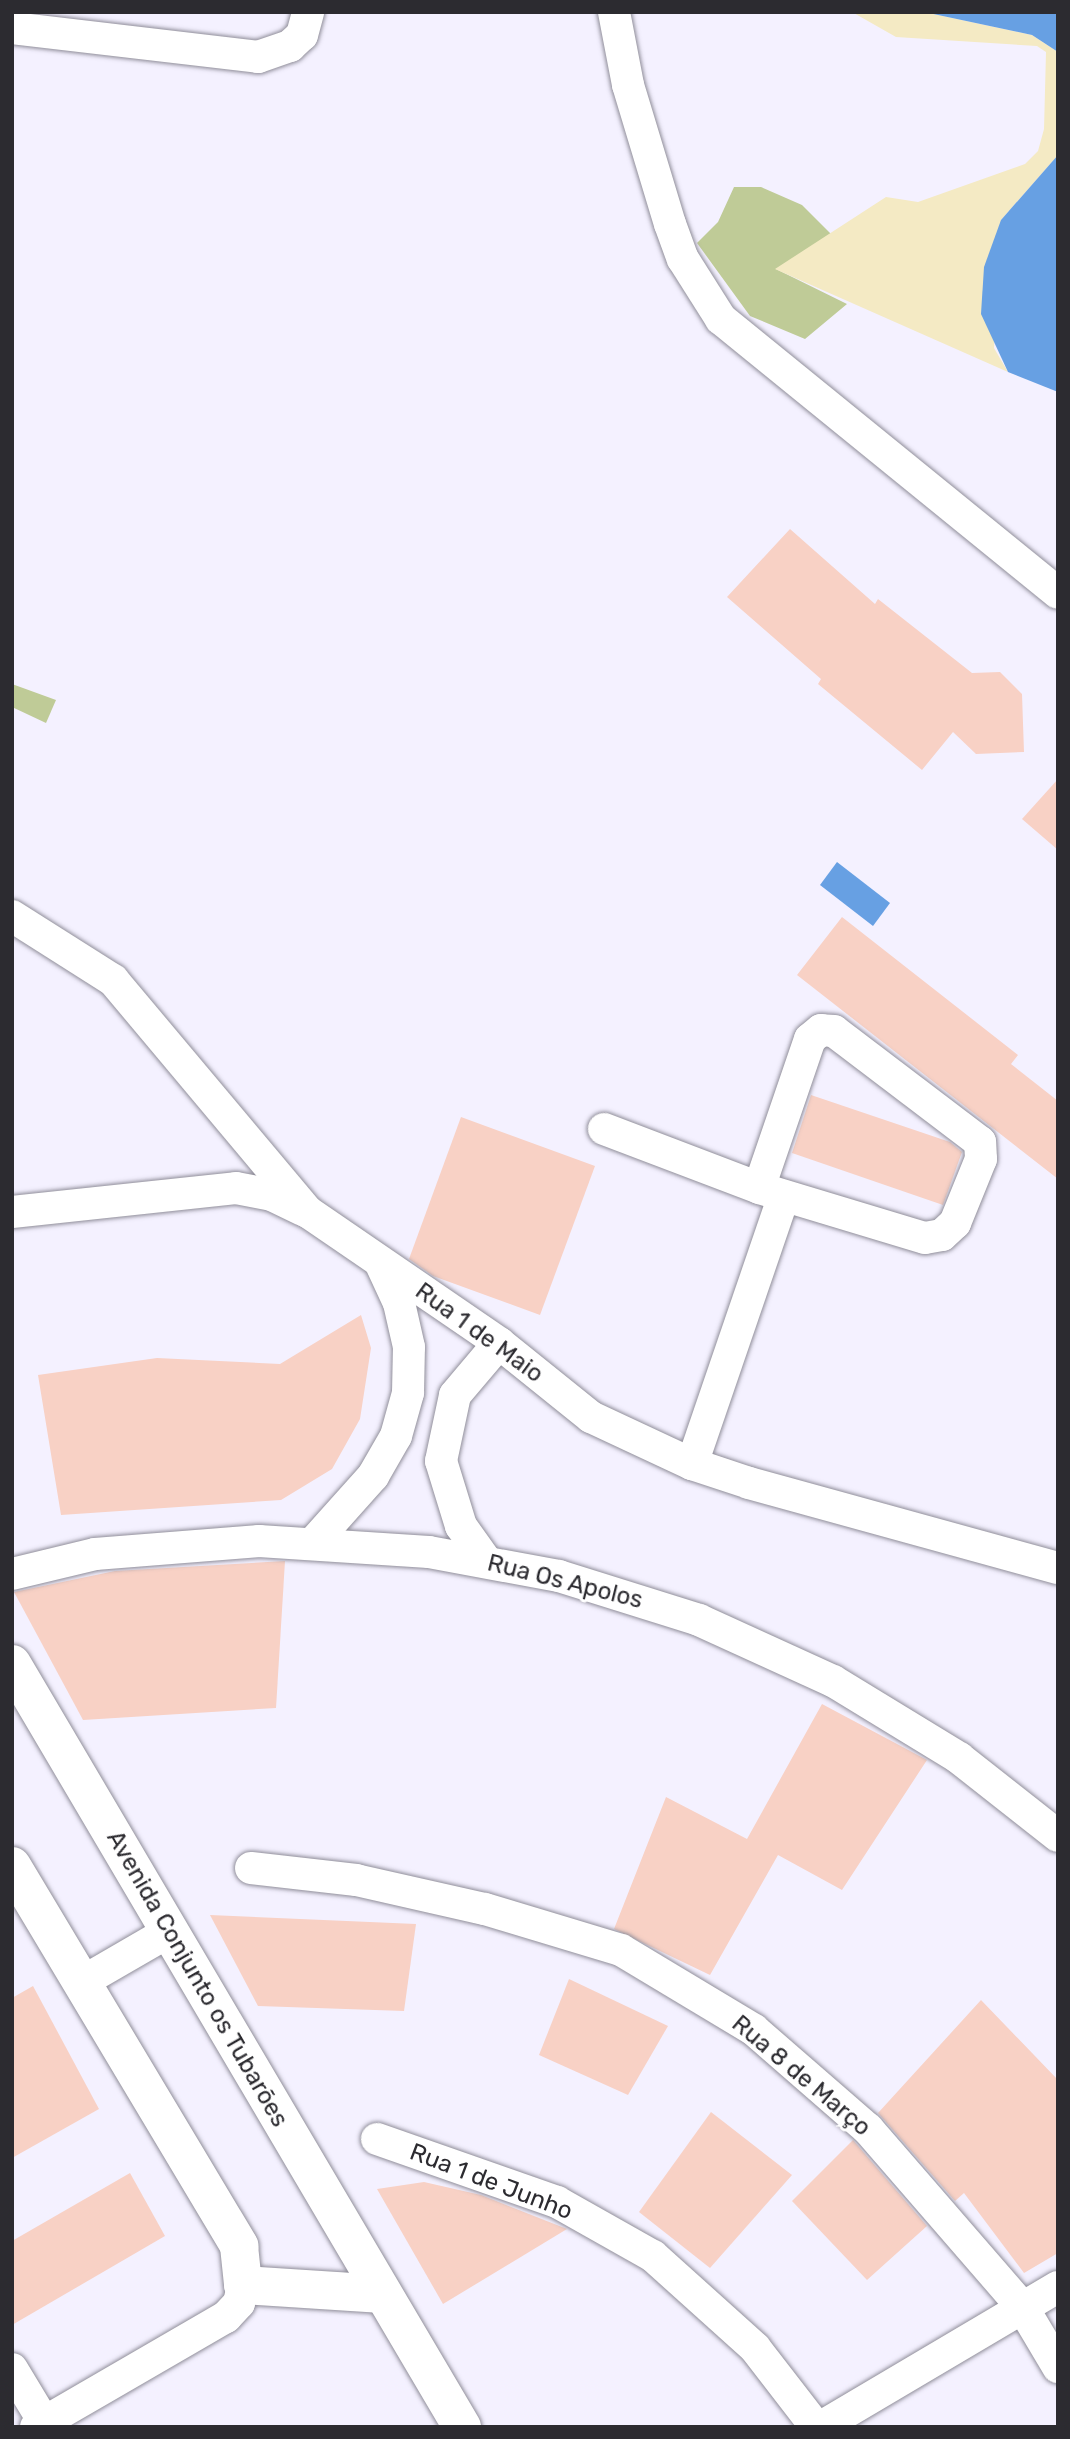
<!DOCTYPE html>
<meta charset="utf-8">
<style>
body{margin:0}
#map{position:relative;width:1070px;height:2439px;overflow:hidden;background:#f4f1ff;font-family:Rubik,sans-serif}
div>[style]{position:absolute}
[style*='--x']{left:calc(var(--x)*1px);top:calc(var(--y)*1px);width:calc(var(--w)*1px);rotate:calc(var(--a)*1deg)}
.green>*{inset:0;background:#bfcb97}
.sand>*{inset:0;background:#f4eac4}
.water>*{inset:0;background:#67a0e3}
.building>*{inset:0;background:#f8d1c5}
.roads{filter:drop-shadow(0 0 2px #908e9a) drop-shadow(0 0 2px #908e9a)}
.street>*{height:32px;margin:-16px;padding:0 16px;transform-origin:16px;border-radius:16px;background:#fff}
.secondary>*{height:38px;margin:-19px;padding:0 19px;transform-origin:19px;border-radius:19px;background:#fff}
span{translate:-50% -50%;white-space:nowrap;text-align:center;line-height:1.15;-webkit-text-stroke:6px #fff;paint-order:stroke}
.street-label{font-size:24px;color:#2c2b30}
.frame{position:absolute;inset:0;border:14px solid #2c2b30;pointer-events:none}
</style>
<div id="map">
<div class="green">
<i style="clip-path:polygon(734px 187px,761px 187px,802px 205px,833px 236px,776px 269px,847px 304px,805px 339px,750px 316px,697px 243px,718px 222px)"></i>
<i style="clip-path:polygon(12px 684px,56px 700px,46px 723px,12px 707px)"></i>
</div>
<div class="sand">
<i style="clip-path:polygon(852px 12px,924px 12px,1032px 35px,1058px 52px,1058px 155px,1001px 220px,994px 348px,1008px 372px,775px 269px,886px 197px,918px 202px,1025px 164px,1038px 151px,1044px 129px,1046px 52px,1037px 46px,896px 37px)"></i>
</div>
<div class="water">
<i style="clip-path:polygon(924px 12px,1058px 12px,1058px 52px,1032px 35px)"></i>
<i style="clip-path:polygon(1058px 155px,1058px 392px,1008px 372px,981px 314px,984px 267px,1001px 220px)"></i>
<i style="clip-path:polygon(837px 862px,890px 903px,873px 926px,820px 885px)"></i>
</div>
<div class="building">
<i style="clip-path:polygon(790px 529px,875px 604px,878px 599px,972px 673px,1000px 672px,1022px 694px,1024px 752px,976px 754px,953px 732px,922px 770px,818px 684px,821px 679px,727px 597px)"></i>
<i style="clip-path:polygon(1058px 779px,1058px 850px,1022px 819px)"></i>
<i style="clip-path:polygon(842px 917px,1018px 1055px,1011px 1064px,1058px 1101px,1058px 1179px,797px 975px)"></i>
<i style="clip-path:polygon(811px 1095px,950px 1142px,962px 1152px,943px 1205px,792px 1153px)"></i>
<i style="clip-path:polygon(461px 1117px,595px 1166px,540px 1315px,433px 1276px,409px 1259px)"></i>
<i style="clip-path:polygon(361px 1315px,371px 1348px,360px 1419px,332px 1469px,281px 1500px,61px 1515px,38px 1375px,157px 1358px,280px 1364px)"></i>
<i style="clip-path:polygon(285px 1561px,276px 1708px,83px 1720px,14px 1592px,115px 1571px)"></i>
<i style="clip-path:polygon(822px 1704px,927px 1760px,842px 1890px,778px 1855px,710px 1975px,614px 1929px,666px 1797px,747px 1839px)"></i>
<i style="clip-path:polygon(210px 1915px,416px 1924px,404px 2011px,258px 2006px)"></i>
<i style="clip-path:polygon(569px 1979px,668px 2026px,628px 2095px,539px 2055px)"></i>
<i style="clip-path:polygon(33px 1986px,99px 2109px,12px 2158px,12px 1998px)"></i>
<i style="clip-path:polygon(981px 2000px,1058px 2080px,1058px 2253px,1024px 2273px,964px 2193px,955px 2201px,878px 2113px)"></i>
<i style="clip-path:polygon(711px 2112px,792px 2175px,710px 2268px,639px 2212px)"></i>
<i style="clip-path:polygon(853px 2140px,927px 2226px,867px 2280px,792px 2201px)"></i>
<i style="clip-path:polygon(130px 2173px,165px 2236px,12px 2325px,12px 2241px)"></i>
<i style="clip-path:polygon(424px 2182px,481px 2195px,567px 2229px,443px 2304px,377px 2189px)"></i>
</div>
<div class="roads">
<div class="street">
<i style="--x:614;--y:12;--w:74;--a:79.1"></i>
<i style="--x:628;--y:85;--w:145;--a:73.2"></i>
<i style="--x:670;--y:224;--w:37;--a:70"></i>
<i style="--x:683;--y:259;--w:71;--a:57.7"></i>
<i style="--x:721;--y:319;--w:434;--a:39.1"></i>
<i style="--x:12;--y:28;--w:248;--a:6.7"></i>
<i style="--x:258;--y:57;--w:34;--a:-19"></i>
<i style="--x:290;--y:46;--w:16;--a:-43"></i>
<i style="--x:302;--y:35;--w:24;--a:-75"></i>
<i style="--x:12;--y:916;--w:120;--a:32.4"></i>
<i style="--x:113;--y:980;--w:303;--a:50"></i>
<i style="--x:308;--y:1212;--w:232;--a:34.4"></i>
<i style="--x:499;--y:1343;--w:118;--a:38.8"></i>
<i style="--x:591;--y:1417;--w:111;--a:25"></i>
<i style="--x:692;--y:1464;--w:60;--a:18.4"></i>
<i style="--x:749;--y:1483;--w:320;--a:15.4"></i>
<i style="--x:604;--y:1129;--w:166;--a:20.8"></i>
<i style="--x:759;--y:1188;--w:173;--a:16.8"></i>
<i style="--x:925;--y:1238;--w:17;--a:-10"></i>
<i style="--x:942;--y:1235;--w:18;--a:-43"></i>
<i style="--x:955;--y:1223;--w:69;--a:-67.9"></i>
<i style="--x:981;--y:1159;--w:17;--a:-93"></i>
<i style="--x:980;--y:1142;--w:183;--a:-142.8"></i>
<i style="--x:834;--y:1031;--w:13;--a:-176"></i>
<i style="--x:821;--y:1030;--w:14;--a:141"></i>
<i style="--x:810;--y:1039;--w:157;--a:108.9"></i>
<i style="--x:12;--y:1212;--w:225;--a:-6.1"></i>
<i style="--x:236;--y:1188;--w:37;--a:11"></i>
<i style="--x:272;--y:1195;--w:34;--a:26"></i>
<i style="--x:692;--y:1464;--w:283;--a:-71.1"></i>
<i style="--x:314;--y:1542;--w:89;--a:-48.2"></i>
<i style="--x:373;--y:1476;--w:46;--a:-60.1"></i>
<i style="--x:396;--y:1436;--w:45;--a:-74.4"></i>
<i style="--x:408;--y:1393;--w:46;--a:-88.8"></i>
<i style="--x:409;--y:1347;--w:45;--a:-102.8"></i>
<i style="--x:399;--y:1303;--w:43;--a:-114.8"></i>
<i style="--x:486;--y:1561;--w:43;--a:-125.5"></i>
<i style="--x:461;--y:1526;--w:68;--a:-107.1"></i>
<i style="--x:441;--y:1461;--w:67;--a:-78"></i>
<i style="--x:455;--y:1395;--w:68;--a:-49.8"></i>
<i style="--x:12;--y:1574;--w:85;--a:-13.5"></i>
<i style="--x:95;--y:1554;--w:165;--a:-4.5"></i>
<i style="--x:259;--y:1541;--w:170;--a:3.7"></i>
<i style="--x:429;--y:1552;--w:132;--a:10.5"></i>
<i style="--x:559;--y:1576;--w:147;--a:17.4"></i>
<i style="--x:699;--y:1620;--w:147;--a:24.5"></i>
<i style="--x:833;--y:1681;--w:148;--a:31.4"></i>
<i style="--x:959;--y:1758;--w:126;--a:38.2"></i>
<i style="--x:251;--y:1868;--w:106;--a:6.5"></i>
<i style="--x:356;--y:1880;--w:132;--a:12.7"></i>
<i style="--x:485;--y:1909;--w:142;--a:16.8"></i>
<i style="--x:621;--y:1950;--w:155;--a:31"></i>
<i style="--x:754;--y:2030;--w:151;--a:41"></i>
<i style="--x:868;--y:2129;--w:237;--a:49.1"></i>
<i style="--x:1023;--y:2308;--w:69;--a:59.3"></i>
<i style="--x:82;--y:1982;--w:102;--a:-30.1"></i>
<i style="--x:377;--y:2139;--w:191;--a:19.3"></i>
<i style="--x:557;--y:2202;--w:110;--a:29.4"></i>
<i style="--x:653;--y:2256;--w:137;--a:42"></i>
<i style="--x:755;--y:2348;--w:100;--a:52.3"></i>
<i style="--x:12;--y:2369;--w:62;--a:58.9"></i>
<i style="--x:36;--y:2427;--w:220;--a:-30.1"></i>
<i style="--x:226;--y:2317;--w:19;--a:-47"></i>
<i style="--x:239;--y:2303;--w:18;--a:-77"></i>
<i style="--x:821;--y:2427;--w:275;--a:-30.6"></i>
</div>
<div class="secondary">
<i style="--x:12;--y:1664;--w:886;--a:59.47"></i>
<i style="--x:12;--y:1866;--w:443;--a:59.1"></i>
<i style="--x:239;--y:2246;--w:39;--a:84"></i>
<i style="--x:243;--y:2285;--w:140;--a:3.7"></i>
</div>
</div>
<div class="street-label">
<span style="left:479px;top:1333px;rotate:36deg">Rua 1 de Maio</span>
<span style="left:565px;top:1582px;rotate:14deg">Rua Os Apolos</span>
<span style="left:197px;top:1979px;rotate:60deg">Avenida Conjunto os Tubarões</span>
<span style="left:801px;top:2076px;rotate:40deg">Rua 8 de Março</span>
<span style="left:491px;top:2182px;rotate:21deg">Rua 1 de Junho</span>
</div>
<div class="frame"></div>
</div>
